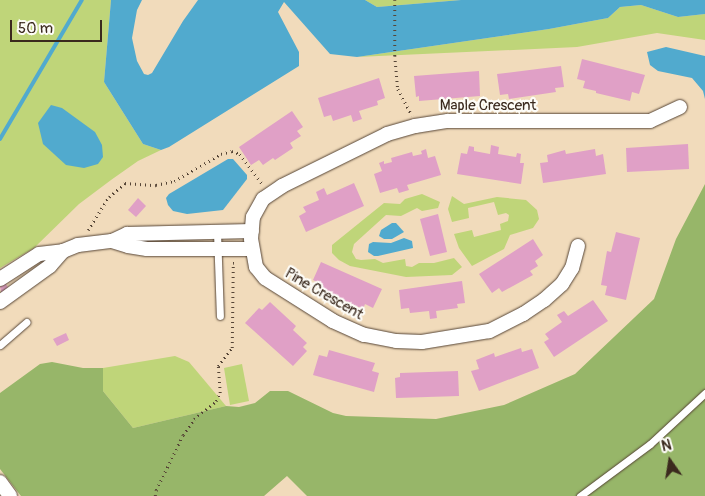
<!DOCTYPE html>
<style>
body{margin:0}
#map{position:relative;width:705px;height:496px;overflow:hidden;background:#f1dbbb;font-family:Pangolin,sans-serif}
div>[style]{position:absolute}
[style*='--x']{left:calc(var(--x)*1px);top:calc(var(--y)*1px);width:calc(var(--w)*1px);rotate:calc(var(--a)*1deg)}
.green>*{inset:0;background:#bfd579}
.forest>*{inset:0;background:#97b669}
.water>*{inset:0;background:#51aace}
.stream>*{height:4px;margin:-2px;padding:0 2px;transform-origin:2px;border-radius:2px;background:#51aace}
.building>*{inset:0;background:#e0a0c6}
.path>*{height:2.5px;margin-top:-1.25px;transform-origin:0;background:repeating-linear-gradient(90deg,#564536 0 1px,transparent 0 5px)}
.roads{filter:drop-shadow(0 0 1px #564536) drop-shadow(0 0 1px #564536)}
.lane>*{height:7px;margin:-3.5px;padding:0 3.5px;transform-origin:3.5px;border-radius:3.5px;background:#fff}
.street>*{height:14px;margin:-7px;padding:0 7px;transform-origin:7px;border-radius:7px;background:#fff}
span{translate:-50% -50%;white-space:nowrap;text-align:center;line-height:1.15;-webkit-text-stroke:4.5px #fdfcf7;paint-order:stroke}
.street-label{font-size:15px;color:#3b2a1e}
.north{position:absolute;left:645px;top:436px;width:50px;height:50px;-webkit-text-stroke:4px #fdfcf7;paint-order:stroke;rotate:347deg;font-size:14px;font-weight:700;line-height:20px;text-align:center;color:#3b2a1e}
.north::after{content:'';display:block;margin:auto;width:18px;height:22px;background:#3b2a1e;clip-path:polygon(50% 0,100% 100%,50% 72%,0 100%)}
.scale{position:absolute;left:10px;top:20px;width:92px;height:22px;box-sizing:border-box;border:2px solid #3b2a1e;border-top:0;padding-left:6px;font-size:15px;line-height:18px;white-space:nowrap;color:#3b2a1e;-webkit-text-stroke:4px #fdfcf7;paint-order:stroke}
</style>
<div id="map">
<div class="green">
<i style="clip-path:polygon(0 0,111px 0,104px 82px,143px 144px,161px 150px,138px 161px,111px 180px,79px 204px,34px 248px,0 268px)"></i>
<i style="clip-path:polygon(365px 0,461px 0,377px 7px)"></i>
<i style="clip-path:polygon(641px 5px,678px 17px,705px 14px,705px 40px,657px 33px,577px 47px,357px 57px,549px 29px,608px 18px,620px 7px)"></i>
<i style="clip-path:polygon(422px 194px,440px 202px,438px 208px,422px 211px,417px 208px,401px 216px,386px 215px,354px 244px,352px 252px,356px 259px,361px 260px,375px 259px,383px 263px,405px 259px,406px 266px,412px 267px,419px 263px,434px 263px,454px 258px,462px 267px,452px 275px,406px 277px,350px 266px,339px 260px,332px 253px,332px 245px,384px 203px,400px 204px,405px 199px)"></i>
<i style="clip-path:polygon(452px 196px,464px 204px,497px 197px,526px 200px,537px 210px,539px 219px,533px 228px,510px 235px,504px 249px,472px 266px,459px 248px,454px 234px,472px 230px,474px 237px,501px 230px,500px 224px,508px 221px,509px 215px,506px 213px,498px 215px,494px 202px,468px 208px,469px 218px,452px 222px,448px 209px)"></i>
<i style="clip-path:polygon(175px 356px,189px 362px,226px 406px,133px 428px,103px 391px,103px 368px)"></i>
<i style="clip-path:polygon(242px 364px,249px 401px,230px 405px,224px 368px)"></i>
</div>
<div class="forest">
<i style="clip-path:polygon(705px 184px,705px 496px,307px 496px,287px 476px,264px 496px,21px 496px,0 469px,0 393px,40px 364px,52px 362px,83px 368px,103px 368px,103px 391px,133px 428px,226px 406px,239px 407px,255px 403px,270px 391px,288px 391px,333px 413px,346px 416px,436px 419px,504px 405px,575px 374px,654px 299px,676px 239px)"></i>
</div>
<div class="water">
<i style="clip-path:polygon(111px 0,142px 0,137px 10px,132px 38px,137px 61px,144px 74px,148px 75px,152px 73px,183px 21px,198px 0,365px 0,377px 7px,461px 0,705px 0,705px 14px,678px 17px,641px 5px,620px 7px,608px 18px,549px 29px,357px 57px,330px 54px,284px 2px,278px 12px,299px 52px,299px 66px,169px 147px,161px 150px,143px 144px,104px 82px)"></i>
<i style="clip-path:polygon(666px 47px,705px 56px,705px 99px,703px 91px,692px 78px,658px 71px,650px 65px,647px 52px)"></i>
<i style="clip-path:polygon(51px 105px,62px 108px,95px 132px,102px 145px,103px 157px,98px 164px,84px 168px,66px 165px,43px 144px,38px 123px)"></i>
<i style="clip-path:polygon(228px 159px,233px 159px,247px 175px,247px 179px,223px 210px,187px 214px,173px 211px,168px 205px,166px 198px,169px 194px)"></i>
<i style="clip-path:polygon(392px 223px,396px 223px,404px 232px,392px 239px,384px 239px,379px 236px,381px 230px)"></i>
<i style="clip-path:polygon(404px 238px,412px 241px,413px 248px,378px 256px,374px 256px,368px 252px,369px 244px,373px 242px,391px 243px)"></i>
</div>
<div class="stream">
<i style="--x:0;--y:139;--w:161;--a:-59.5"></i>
</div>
<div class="building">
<i style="clip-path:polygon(582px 59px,645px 75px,639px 94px,632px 92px,630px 101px,596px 93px,596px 91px,583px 88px,585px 81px,577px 79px)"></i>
<i style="clip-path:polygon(561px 66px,564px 87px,555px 88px,556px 92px,509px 99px,508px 94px,500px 95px,497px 74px)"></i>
<i style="clip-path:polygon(479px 71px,480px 96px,419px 101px,419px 96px,416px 97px,414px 76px)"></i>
<i style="clip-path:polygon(379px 78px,385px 98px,377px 101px,378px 105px,359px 111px,362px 119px,353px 122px,351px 115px,333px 121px,331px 115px,324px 117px,318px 98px)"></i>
<i style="clip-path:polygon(292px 111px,303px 127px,297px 131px,301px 136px,290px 143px,293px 148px,275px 160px,273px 158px,263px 165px,259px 160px,251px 165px,239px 147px)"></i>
<i style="clip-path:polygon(688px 144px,689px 169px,627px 172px,626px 148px)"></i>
<i style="clip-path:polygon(491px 145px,499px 147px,498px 154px,516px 157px,517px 153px,521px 154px,520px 163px,524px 163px,521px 184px,457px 174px,461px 153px,467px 154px,469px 146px,474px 147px,474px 151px,490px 154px)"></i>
<i style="clip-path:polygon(426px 149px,428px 158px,435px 156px,441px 175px,407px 185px,409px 190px,399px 193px,397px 188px,380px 193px,374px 174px,382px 171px,379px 163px,384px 161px,384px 164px,392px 162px,391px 158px,412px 152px,413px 156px,422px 154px,421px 151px)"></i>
<i style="clip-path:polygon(595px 149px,596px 156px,603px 154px,606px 174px,543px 183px,540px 163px,548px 162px,547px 155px,565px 150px,566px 154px)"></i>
<i style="clip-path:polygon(354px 183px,364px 206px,306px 232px,299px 216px,306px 212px,303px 207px,319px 200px,316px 192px,324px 188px,327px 195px)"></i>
<i style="clip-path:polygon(138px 198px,146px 206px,136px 217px,128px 210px)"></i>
<i style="clip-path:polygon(438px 214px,447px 252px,430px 256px,420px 219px)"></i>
<i style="clip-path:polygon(616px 232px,640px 238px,626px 300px,605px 295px,607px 286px,601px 285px,607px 251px,611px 252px)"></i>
<i style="clip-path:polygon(533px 239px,543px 255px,535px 261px,538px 266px,530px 271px,533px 275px,502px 292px,499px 288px,492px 293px,479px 274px)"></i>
<i style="clip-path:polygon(321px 262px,382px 289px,373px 308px,365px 304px,363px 309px,320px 290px,323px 285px,313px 280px)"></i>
<i style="clip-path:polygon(462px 281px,465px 303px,457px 304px,458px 308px,436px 311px,437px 318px,430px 319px,429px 311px,410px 313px,409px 308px,401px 309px,399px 290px)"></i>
<i style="clip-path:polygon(5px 283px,10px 290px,2px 295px,0 287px)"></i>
<i style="clip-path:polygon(593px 300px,608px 321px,554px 357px,544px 342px,549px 339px,545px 334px,562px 322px,557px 315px,564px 311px,568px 316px)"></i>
<i style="clip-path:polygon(270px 302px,296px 326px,293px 330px,307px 343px,303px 347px,307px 351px,293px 366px,245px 323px,259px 308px,262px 310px)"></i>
<i style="clip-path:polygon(66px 333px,69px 340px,57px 346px,53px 339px)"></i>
<i style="clip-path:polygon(521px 348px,522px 352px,532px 349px,539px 368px,479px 391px,471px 371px,479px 369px,476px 360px,494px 353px,495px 357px)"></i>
<i style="clip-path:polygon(329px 350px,375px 363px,372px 371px,379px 373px,374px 392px,313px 375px,319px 355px,327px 357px)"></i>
<i style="clip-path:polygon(458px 371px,459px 396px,396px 398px,395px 378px,400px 377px,400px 373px)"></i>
</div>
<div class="path">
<i style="--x:395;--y:0;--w:56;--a:90"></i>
<i style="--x:395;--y:56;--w:33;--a:85"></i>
<i style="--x:398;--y:89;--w:30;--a:62"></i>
<i style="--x:88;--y:230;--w:39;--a:-58"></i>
<i style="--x:109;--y:197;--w:21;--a:-41"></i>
<i style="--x:125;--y:183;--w:31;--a:4"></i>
<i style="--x:156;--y:185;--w:18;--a:-13"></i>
<i style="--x:174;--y:181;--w:54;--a:-29.9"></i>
<i style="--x:221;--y:154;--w:11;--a:-15"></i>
<i style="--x:232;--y:151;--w:9;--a:21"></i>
<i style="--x:240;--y:154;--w:38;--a:53"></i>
<i style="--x:155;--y:496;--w:6;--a:-81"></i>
<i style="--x:156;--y:490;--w:61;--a:-63.9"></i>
<i style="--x:183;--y:435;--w:19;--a:-55"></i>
<i style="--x:194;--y:419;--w:28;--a:-39"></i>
<i style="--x:216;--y:401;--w:9;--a:-63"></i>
<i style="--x:220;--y:393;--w:27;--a:-94"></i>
<i style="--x:218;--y:366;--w:23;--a:-52"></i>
<i style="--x:232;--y:348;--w:85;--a:-89.3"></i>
<i style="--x:233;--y:263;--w:3;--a:-18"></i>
</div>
<div class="roads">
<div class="lane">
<i style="--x:217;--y:232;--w:84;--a:88"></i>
<i style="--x:0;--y:345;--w:35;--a:-41"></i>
<i style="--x:580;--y:496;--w:87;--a:-36.6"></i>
<i style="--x:650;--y:444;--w:75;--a:-42.8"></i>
</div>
<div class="street">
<i style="--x:112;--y:241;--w:17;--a:17"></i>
<i style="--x:128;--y:246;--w:19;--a:9"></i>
<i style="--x:147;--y:249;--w:105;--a:0"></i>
<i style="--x:578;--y:246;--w:23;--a:105"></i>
<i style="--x:572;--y:268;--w:19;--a:122"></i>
<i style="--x:562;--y:284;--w:24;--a:138"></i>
<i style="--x:544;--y:300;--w:25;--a:146"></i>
<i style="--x:523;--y:314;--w:38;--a:153"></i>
<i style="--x:489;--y:331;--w:68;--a:170.7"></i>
<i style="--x:422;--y:342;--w:26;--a:-178"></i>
<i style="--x:396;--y:341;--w:33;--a:-169"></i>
<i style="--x:364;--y:335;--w:34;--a:-156"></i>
<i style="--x:333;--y:321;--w:80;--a:-147.7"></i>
<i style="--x:265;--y:278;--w:14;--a:-129"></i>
<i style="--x:256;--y:267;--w:28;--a:-100"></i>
<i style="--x:251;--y:239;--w:22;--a:-85"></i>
<i style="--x:253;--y:217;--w:21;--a:-61"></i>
<i style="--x:263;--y:199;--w:23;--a:-34"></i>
<i style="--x:282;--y:186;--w:117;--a:-26.3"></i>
<i style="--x:387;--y:134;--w:29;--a:-16"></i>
<i style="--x:415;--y:126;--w:33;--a:-9"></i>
<i style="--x:448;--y:121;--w:202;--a:0"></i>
<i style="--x:650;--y:121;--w:33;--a:-25"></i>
<i style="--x:0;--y:279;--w:46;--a:-32.7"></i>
<i style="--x:39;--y:254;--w:24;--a:-7"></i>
<i style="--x:63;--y:251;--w:16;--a:-22"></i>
<i style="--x:78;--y:245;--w:34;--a:-7"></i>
<i style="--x:112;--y:241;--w:17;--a:-25"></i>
<i style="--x:127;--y:234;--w:125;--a:-1.4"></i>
<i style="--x:0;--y:302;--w:62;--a:-35.8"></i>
<i style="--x:50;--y:266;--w:20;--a:-49"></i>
<i style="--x:0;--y:482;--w:17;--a:54"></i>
</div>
</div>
<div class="street-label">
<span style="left:488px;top:106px">Maple Crescent</span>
<span style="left:324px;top:294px;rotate:30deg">Pine Crescent</span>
</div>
<div class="north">N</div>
<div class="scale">50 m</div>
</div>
